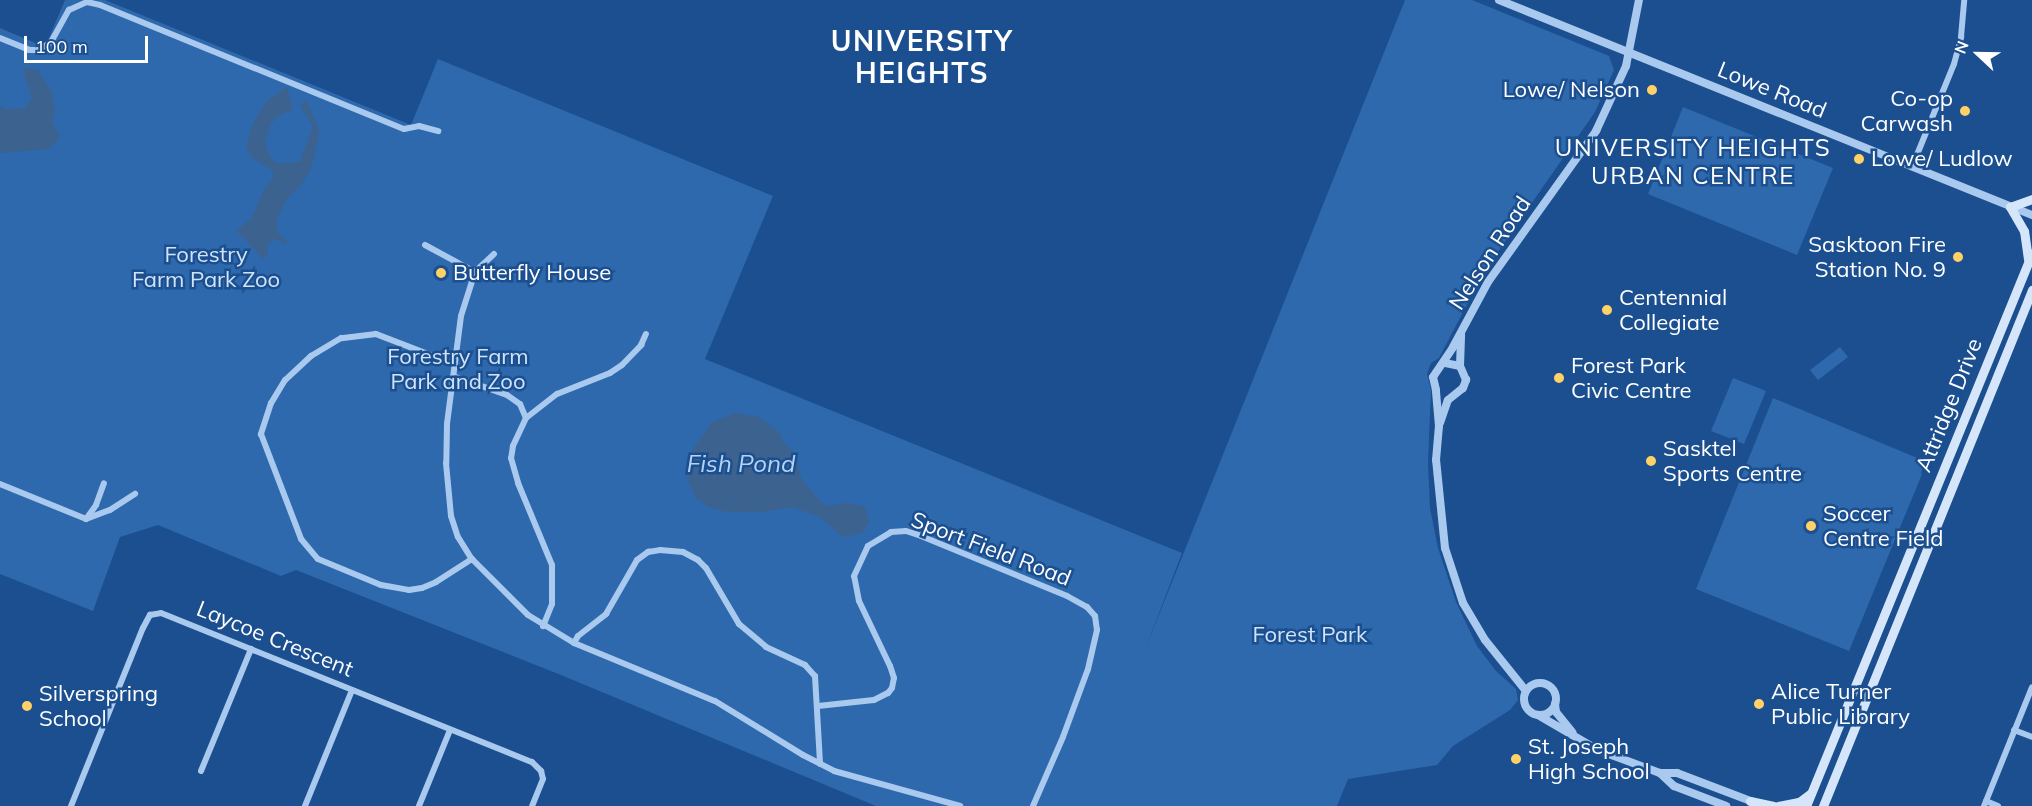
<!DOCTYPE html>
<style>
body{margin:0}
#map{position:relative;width:2032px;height:806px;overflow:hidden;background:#1b4f8f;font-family:Mulish,sans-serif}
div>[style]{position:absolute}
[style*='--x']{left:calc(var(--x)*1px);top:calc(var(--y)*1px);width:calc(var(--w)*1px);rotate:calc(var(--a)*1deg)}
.green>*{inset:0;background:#2e69ad}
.water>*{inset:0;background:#3c6290}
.minor>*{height:6px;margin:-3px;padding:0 3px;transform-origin:3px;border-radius:3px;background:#a9c9ee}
.tertiary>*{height:8px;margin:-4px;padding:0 4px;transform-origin:4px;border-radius:4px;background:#a9c9ee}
.tertiary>.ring{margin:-4px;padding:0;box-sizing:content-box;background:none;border:8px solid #a9c9ee;border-radius:50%}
.secondary>*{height:9px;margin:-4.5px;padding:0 4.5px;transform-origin:4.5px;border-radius:4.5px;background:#d6e6fa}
.dots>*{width:16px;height:16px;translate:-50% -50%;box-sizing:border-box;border:3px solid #1b4f8f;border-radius:50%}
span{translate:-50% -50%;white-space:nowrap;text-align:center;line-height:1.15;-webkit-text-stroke:5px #1b4f8f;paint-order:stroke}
.poi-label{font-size:22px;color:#fff}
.right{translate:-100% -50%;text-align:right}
.left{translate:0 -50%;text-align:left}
.street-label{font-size:22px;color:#fff}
.park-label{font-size:22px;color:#cfe3fa}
.neighbourhood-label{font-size:24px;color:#fff;letter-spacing:1.5px}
.water-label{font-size:24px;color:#b5d3f5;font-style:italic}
.district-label{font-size:28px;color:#fff;font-weight:700;letter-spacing:1.5px}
.north{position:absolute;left:1948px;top:24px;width:60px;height:60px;-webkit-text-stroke:4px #1b4f8f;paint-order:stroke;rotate:292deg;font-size:16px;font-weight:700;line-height:24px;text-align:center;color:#fff}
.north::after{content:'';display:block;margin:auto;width:21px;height:27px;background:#fff;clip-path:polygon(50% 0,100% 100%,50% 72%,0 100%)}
.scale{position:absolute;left:24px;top:36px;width:124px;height:27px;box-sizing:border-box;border:3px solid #fff;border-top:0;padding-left:8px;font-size:18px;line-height:21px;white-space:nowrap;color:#fff;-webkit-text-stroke:4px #1b4f8f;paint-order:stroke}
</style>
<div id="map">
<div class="green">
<i style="clip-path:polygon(65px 0,105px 0,411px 125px,438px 59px,773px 196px,705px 359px,1182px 553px,1146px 647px,1405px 0,1472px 0,1609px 56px,1614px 70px,1595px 112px,1484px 272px,1439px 358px,1431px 363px,1427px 374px,1431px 390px,1428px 462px,1430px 508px,1438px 548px,1456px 602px,1477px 646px,1496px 671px,1516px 689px,1518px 700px,1510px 710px,1453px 746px,1437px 765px,1348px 779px,1337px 806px,876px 806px,561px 675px,296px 570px,281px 576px,158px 525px,120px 537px,93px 611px,0 574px,0 28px,45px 47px)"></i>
<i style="clip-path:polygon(1683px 107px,1833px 168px,1797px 255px,1648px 194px)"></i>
<i style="clip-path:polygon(1840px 347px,1848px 357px,1818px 380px,1810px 370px)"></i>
<i style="clip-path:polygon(1733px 378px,1766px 391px,1744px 444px,1711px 431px)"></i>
<i style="clip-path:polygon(1773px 398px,1927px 462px,1849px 651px,1696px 589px)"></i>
</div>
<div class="water">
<i style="clip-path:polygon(25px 68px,38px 70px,52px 92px,55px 113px,52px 123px,59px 133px,57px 141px,48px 149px,0 153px,0 105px,5px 109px,25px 108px,32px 97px,23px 71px)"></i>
<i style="clip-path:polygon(287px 87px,293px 110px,278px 116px,271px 124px,265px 141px,269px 155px,276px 163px,300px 162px,313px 125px,300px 106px,306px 100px,318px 126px,319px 136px,311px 169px,301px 185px,286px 200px,277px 219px,278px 233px,287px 241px,286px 244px,274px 239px,267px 245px,268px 255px,263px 259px,236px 230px,251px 219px,265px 187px,274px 178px,272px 170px,252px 158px,246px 148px,251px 128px,262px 108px,268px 100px)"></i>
<i style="clip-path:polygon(735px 413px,759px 417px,780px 433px,783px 442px,794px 452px,802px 480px,821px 502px,827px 506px,847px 503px,863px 506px,867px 511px,869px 522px,862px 533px,843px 537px,820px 517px,792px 507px,761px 512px,726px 512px,707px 506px,695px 497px,686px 475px,687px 457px,712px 422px)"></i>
</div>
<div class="minor">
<i style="--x:0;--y:38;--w:31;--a:22"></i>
<i style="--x:29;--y:50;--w:9;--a:0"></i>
<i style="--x:38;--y:50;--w:15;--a:-32"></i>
<i style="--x:51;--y:42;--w:37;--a:-61"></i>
<i style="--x:69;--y:10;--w:20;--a:-24"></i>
<i style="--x:87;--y:2;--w:13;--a:13"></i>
<i style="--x:100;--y:5;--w:328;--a:22.2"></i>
<i style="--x:404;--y:129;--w:15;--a:-11"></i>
<i style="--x:419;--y:126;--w:20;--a:15"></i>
<i style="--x:1912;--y:167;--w:111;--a:-67.8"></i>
<i style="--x:1954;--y:64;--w:28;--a:-75"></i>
<i style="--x:1961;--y:37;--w:37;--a:-85"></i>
<i style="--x:425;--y:245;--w:57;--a:28.4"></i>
<i style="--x:494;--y:254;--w:26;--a:137"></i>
<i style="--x:475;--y:272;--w:46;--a:107.7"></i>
<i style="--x:461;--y:316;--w:109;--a:97.4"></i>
<i style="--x:447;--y:424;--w:39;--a:91"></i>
<i style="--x:446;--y:463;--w:53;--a:84.6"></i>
<i style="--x:451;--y:516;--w:22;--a:72"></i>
<i style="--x:458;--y:537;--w:26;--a:58"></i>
<i style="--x:472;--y:559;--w:79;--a:45"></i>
<i style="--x:528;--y:615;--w:54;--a:31.3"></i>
<i style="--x:574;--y:643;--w:152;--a:22.4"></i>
<i style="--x:715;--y:701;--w:103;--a:31.5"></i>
<i style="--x:803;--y:755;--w:35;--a:27"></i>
<i style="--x:834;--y:771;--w:131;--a:15.5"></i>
<i style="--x:454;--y:364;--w:84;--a:-159"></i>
<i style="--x:376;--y:334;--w:35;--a:173"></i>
<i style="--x:341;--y:338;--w:35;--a:149"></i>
<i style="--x:311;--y:356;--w:35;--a:137"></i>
<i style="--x:285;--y:380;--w:27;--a:121"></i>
<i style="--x:271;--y:403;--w:33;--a:108"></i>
<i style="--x:261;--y:434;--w:112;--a:69.1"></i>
<i style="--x:301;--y:539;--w:26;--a:50"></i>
<i style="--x:318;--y:559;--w:68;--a:22.4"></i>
<i style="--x:381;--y:585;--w:28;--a:10"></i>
<i style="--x:409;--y:590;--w:13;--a:-9"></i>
<i style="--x:422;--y:588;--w:15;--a:-23"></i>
<i style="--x:436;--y:582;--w:43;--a:-32.6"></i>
<i style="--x:453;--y:376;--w:57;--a:19.4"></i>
<i style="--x:507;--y:395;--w:16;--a:35"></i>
<i style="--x:520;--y:404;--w:15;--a:67"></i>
<i style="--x:526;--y:418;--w:31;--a:115"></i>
<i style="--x:513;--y:446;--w:12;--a:99"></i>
<i style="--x:511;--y:458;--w:26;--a:74"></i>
<i style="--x:518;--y:483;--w:89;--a:67.5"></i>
<i style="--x:552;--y:565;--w:39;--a:90"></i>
<i style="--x:552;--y:604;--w:24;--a:112"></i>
<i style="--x:526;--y:418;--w:39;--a:-38"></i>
<i style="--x:557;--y:394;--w:57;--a:-21.6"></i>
<i style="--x:610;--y:373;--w:14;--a:-34"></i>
<i style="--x:622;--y:365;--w:28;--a:-46"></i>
<i style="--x:641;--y:345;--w:12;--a:-66"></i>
<i style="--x:0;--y:484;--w:93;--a:22.1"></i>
<i style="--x:86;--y:519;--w:26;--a:-21"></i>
<i style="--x:110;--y:510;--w:30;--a:-33"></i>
<i style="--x:86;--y:519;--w:17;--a:-54"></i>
<i style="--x:96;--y:505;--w:23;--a:-70"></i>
<i style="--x:574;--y:643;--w:8;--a:-60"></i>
<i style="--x:578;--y:636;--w:36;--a:-38"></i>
<i style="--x:606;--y:614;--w:62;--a:-60.1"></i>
<i style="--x:637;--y:560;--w:14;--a:-36"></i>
<i style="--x:648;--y:552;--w:12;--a:-9"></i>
<i style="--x:660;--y:550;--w:23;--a:5"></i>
<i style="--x:683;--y:552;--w:17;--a:28"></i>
<i style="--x:698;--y:560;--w:11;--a:45"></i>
<i style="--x:706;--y:568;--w:65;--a:59.5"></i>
<i style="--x:739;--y:624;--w:35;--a:40"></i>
<i style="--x:766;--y:647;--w:43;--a:24.8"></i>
<i style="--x:805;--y:665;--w:15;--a:48"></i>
<i style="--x:815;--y:676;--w:88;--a:86.7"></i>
<i style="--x:818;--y:706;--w:56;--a:-6.1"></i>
<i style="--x:874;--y:700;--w:16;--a:-27"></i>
<i style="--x:888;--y:693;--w:6;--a:-51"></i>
<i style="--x:892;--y:688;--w:10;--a:-79"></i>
<i style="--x:894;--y:678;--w:13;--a:-108"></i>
<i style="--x:890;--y:666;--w:72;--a:-115.5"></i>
<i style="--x:859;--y:601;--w:25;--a:-101"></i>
<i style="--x:854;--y:576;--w:33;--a:-65"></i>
<i style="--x:868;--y:546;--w:27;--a:-31"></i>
<i style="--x:891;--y:532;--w:15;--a:-4"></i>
<i style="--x:906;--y:531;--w:16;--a:18"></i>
<i style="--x:921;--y:536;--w:158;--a:22.3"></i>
<i style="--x:1067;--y:596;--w:23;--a:29"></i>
<i style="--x:1087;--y:607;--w:12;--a:48"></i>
<i style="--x:1095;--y:616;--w:14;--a:82"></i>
<i style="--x:1097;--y:630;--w:40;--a:103"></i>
<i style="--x:1088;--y:669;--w:72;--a:110.2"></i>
<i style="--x:1063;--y:737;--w:75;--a:113.5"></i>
<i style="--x:2014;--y:730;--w:19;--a:21"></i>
<i style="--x:201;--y:771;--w:132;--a:-67.7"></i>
<i style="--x:1986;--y:801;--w:13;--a:23"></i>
<i style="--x:71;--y:806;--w:192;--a:-68"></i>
<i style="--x:143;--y:628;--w:15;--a:-62"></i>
<i style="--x:150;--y:615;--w:11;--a:-10"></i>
<i style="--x:161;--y:613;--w:400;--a:21.9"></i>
<i style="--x:532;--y:762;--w:13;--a:45"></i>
<i style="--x:541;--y:771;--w:8;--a:76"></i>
<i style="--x:543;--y:779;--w:29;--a:112"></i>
<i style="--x:305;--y:806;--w:125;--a:-67.9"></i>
<i style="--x:419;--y:806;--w:82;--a:-67.8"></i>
<i style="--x:1984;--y:806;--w:128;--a:-68"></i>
</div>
<div class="tertiary">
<i style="--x:1499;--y:0;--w:575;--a:21.97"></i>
<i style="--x:1460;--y:366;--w:32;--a:-88"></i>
<i style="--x:1440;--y:423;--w:24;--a:-71"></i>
<i style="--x:1448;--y:400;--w:19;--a:-39"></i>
<i style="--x:1463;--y:388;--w:9;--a:-69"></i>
<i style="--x:1466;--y:380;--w:15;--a:-113"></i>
<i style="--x:1460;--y:366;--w:16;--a:-169"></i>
<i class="ring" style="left:1524px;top:683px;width:24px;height:24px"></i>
<i style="--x:1526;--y:691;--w:65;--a:-128.8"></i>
<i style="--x:1485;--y:640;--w:43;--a:-120.7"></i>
<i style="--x:1463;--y:603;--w:58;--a:-108.1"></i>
<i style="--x:1445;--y:548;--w:88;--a:-95.8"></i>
<i style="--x:1436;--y:460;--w:34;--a:-85"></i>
<i style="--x:1439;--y:426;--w:36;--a:-95"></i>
<i style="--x:1436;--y:390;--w:13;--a:-103"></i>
<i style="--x:1433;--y:377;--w:36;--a:-56"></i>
<i style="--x:1453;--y:347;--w:74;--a:-61.7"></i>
<i style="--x:1488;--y:282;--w:186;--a:-54.4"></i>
<i style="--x:1596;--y:131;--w:72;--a:-65.2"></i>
<i style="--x:1626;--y:66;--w:67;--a:-78.9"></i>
<i style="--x:1555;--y:704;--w:8;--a:83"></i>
<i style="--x:1556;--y:712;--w:26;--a:51"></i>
<i style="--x:1538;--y:715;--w:69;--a:30.3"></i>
<i style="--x:1598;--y:750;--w:66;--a:20.4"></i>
<i style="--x:1660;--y:773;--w:19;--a:43"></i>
<i style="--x:1674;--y:786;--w:56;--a:21"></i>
<i style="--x:1660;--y:773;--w:17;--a:0"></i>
<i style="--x:1677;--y:773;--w:85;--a:20.8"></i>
</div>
<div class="secondary">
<i style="--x:2028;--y:259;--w:28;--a:-98"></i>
<i style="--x:2024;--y:231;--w:28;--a:-120"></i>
<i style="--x:2010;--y:207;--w:23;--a:-20"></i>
<i style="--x:1750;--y:801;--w:24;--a:12"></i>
<i style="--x:1778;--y:806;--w:21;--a:-11"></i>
<i style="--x:1799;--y:802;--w:15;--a:-37"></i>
<i style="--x:1806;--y:806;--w:597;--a:-67.77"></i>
<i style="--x:1823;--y:806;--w:557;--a:-67.95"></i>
</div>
<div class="dots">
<i style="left:1652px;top:90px;background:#ffd166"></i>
<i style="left:1965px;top:111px;background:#ffd166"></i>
<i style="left:1859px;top:159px;background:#ffd166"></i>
<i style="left:1958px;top:257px;background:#ffd166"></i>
<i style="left:441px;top:273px;background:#ffd166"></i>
<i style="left:1607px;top:310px;background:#ffd166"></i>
<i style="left:1559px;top:378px;background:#ffd166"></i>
<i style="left:1651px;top:461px;background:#ffd166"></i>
<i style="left:1811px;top:526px;background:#ffd166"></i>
<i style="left:1759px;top:704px;background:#ffd166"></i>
<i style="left:27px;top:706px;background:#ffd166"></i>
<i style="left:1516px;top:759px;background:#ffd166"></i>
</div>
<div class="poi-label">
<span class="right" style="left:1640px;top:90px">Lowe/ Nelson</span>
<span class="right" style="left:1953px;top:111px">Co-op<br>Carwash</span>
<span class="left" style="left:1871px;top:159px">Lowe/ Ludlow</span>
<span class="right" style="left:1946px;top:257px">Sasktoon Fire<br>Station No. 9</span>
<span class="left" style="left:453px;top:273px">Butterfly House</span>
<span class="left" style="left:1619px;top:310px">Centennial<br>Collegiate</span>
<span class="left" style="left:1571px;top:378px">Forest Park<br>Civic Centre</span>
<span class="left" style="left:1663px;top:461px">Sasktel<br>Sports Centre</span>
<span class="left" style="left:1823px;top:526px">Soccer<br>Centre Field</span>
<span class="left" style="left:1771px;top:704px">Alice Turner<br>Public Library</span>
<span class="left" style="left:39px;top:706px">Silverspring<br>School</span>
<span class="left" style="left:1528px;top:759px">St. Joseph<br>High School</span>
</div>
<div class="street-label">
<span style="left:1772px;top:90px;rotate:22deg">Lowe Road</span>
<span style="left:1490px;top:253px;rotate:-57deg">Nelson Road</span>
<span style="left:1949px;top:405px;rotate:-68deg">Attridge Drive</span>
<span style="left:991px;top:549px;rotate:21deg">Sport Field Road</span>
<span style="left:275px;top:639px;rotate:22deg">Laycoe Crescent</span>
</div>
<div class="park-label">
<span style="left:206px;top:267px">Forestry<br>Farm Park Zoo</span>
<span style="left:458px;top:369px">Forestry Farm<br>Park and Zoo</span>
<span style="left:1310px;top:635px">Forest Park</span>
</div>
<div class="neighbourhood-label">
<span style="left:1693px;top:162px">UNIVERSITY HEIGHTS<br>URBAN CENTRE</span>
</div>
<div class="water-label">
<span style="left:741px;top:464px">Fish Pond</span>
</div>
<div class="district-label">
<span style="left:922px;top:57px">UNIVERSITY<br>HEIGHTS</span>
</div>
<div class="north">N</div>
<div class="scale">100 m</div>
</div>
